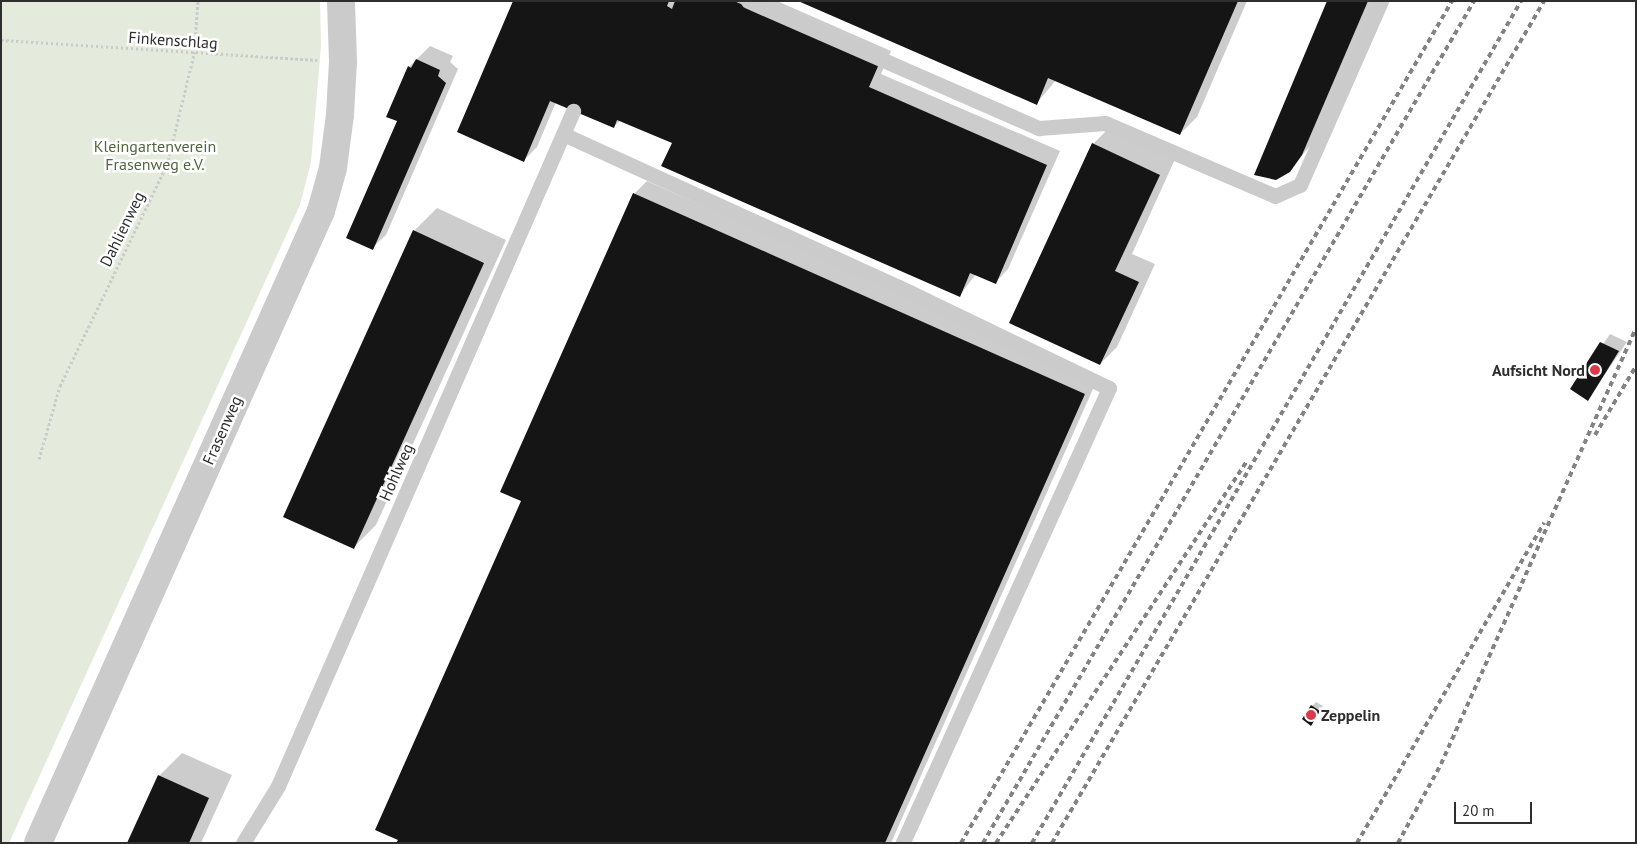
<!DOCTYPE html>
<style>
body{margin:0}
#map{position:relative;width:1637px;height:844px;overflow:hidden;background:#fff;font-family:"PT Sans",sans-serif}
div>[style]{position:absolute}
[style*='--x']{left:calc(var(--x)*1px);top:calc(var(--y)*1px);width:calc(var(--w)*1px);rotate:calc(var(--a)*1deg)}
.green>*{inset:0;background:#e4eadc}
.shadow>*{inset:0;background:#0003}
.building>*{inset:0;background:#151515}
.path>*{height:3px;margin-top:-1.5px;transform-origin:0;background:repeating-linear-gradient(90deg,#cbcbcb 0 2.5px,transparent 0 5px)}
.lane>*{height:15px;margin:-7.5px;padding:0 7.5px;transform-origin:7.5px;border-radius:7.5px;background:#cbcbcb}
.street>*{height:28px;margin:-14px;padding:0 14px;transform-origin:14px;border-radius:14px;background:#cbcbcb}
.rail>*{height:4px;margin-top:-2px;transform-origin:0;background:repeating-linear-gradient(90deg,#838383 0 5px,transparent 0 9px)}
.dots>*{width:14px;height:14px;translate:-50% -50%;box-sizing:border-box;border:2px solid #fff;border-radius:50%}
span{translate:-50% -50%;white-space:nowrap;text-align:center;line-height:1.15;-webkit-text-stroke:5px #fff;paint-order:stroke}
.street-label{font-size:16px;color:#2e2e2e}
.park-label{font-size:16px;color:#51663e}
.poi-label{font-size:16px;color:#2e2e2e;font-weight:700}
.right{translate:-100% -50%;text-align:right}
.left{translate:0 -50%;text-align:left}
.frame{position:absolute;inset:0;border:2px solid #2e2e2e;pointer-events:none}
.scale{position:absolute;left:1454px;top:802px;width:78px;height:22px;box-sizing:border-box;border:2px solid #2e2e2e;border-top:0;padding-left:6px;font-size:15px;line-height:18px;white-space:nowrap;color:#2e2e2e;-webkit-text-stroke:4px #fff;paint-order:stroke}
</style>
<div id="map">
<div class="green">
<i style="clip-path:polygon(1px 1px,320px 1px,321px 46px,311px 162px,300px 205px,9px 843px,1px 843px)"></i>
</div>
<div class="shadow">
<i style="clip-path:polygon(515px 1px,777px 1px,891px 51px,881px 74px,1060px 151px,1008px 269px,995px 283px,976px 274px,960px 295px,673px 142px,621px 120px,613px 127px,556px 102px,537px 147px,524px 160px)"></i>
<i style="clip-path:polygon(801px 1px,1247px 1px,1197px 117px,1180px 134px,1056px 80px,1037px 103px)"></i>
<i style="clip-path:polygon(1329px 1px,1375px 1px,1315px 140px,1289px 171px)"></i>
<i style="clip-path:polygon(430px 46px,453px 56px,450px 62px,458px 69px,386px 235px,372px 248px,409px 67px)"></i>
<i style="clip-path:polygon(1110px 127px,1176px 157px,1132px 254px,1155px 264px,1117px 347px,1100px 364px,1093px 144px)"></i>
<i style="clip-path:polygon(647px 181px,1097px 380px,891px 843px,398px 843px,634px 194px)"></i>
<i style="clip-path:polygon(437px 208px,506px 240px,376px 525px,353px 548px,414px 231px)"></i>
<i style="clip-path:polygon(1610px 334px,1627px 342px,1588px 399px,1572px 389px)"></i>
<i style="clip-path:polygon(1316px 702px,1323px 706px,1311px 725px,1312px 706px)"></i>
<i style="clip-path:polygon(182px 753px,232px 775px,201px 843px,129px 843px,159px 776px)"></i>
</div>
<div class="building">
<i style="clip-path:polygon(513px 1px,669px 1px,667px 6px,672px 9px,675px 1px,734px 1px,879px 64px,869px 87px,1047px 165px,996px 284px,970px 273px,960px 297px,661px 166px,672px 143px,617px 120px,614px 128px,550px 101px,524px 162px,457px 132px)"></i>
<i style="clip-path:polygon(798px 1px,1238px 1px,1180px 135px,1048px 78px,1037px 105px)"></i>
<i style="clip-path:polygon(1327px 1px,1368px 1px,1302px 155px,1290px 172px,1276px 180px,1254px 175px)"></i>
<i style="clip-path:polygon(416px 59px,440px 70px,438px 76px,446px 83px,373px 250px,346px 238px,397px 121px,386px 117px,408px 66px,411px 68px)"></i>
<i style="clip-path:polygon(1092px 143px,1160px 175px,1115px 271px,1139px 282px,1100px 365px,1009px 323px)"></i>
<i style="clip-path:polygon(633px 193px,1085px 394px,885px 843px,396px 843px,398px 840px,375px 830px,521px 501px,500px 492px)"></i>
<i style="clip-path:polygon(413px 230px,484px 263px,354px 549px,283px 517px)"></i>
<i style="clip-path:polygon(1600px 342px,1619px 351px,1588px 401px,1570px 389px)"></i>
<i style="clip-path:polygon(1311px 705px,1320px 711px,1311px 726px,1302px 719px)"></i>
<i style="clip-path:polygon(158px 775px,209px 798px,189px 843px,127px 843px)"></i>
</div>
<div class="path">
<i style="--x:1;--y:40;--w:317;--a:3.6"></i>
<i style="--x:39;--y:459;--w:76;--a:-74"></i>
<i style="--x:60;--y:386;--w:246;--a:-64.2"></i>
<i style="--x:167;--y:165;--w:114;--a:-76.3"></i>
<i style="--x:194;--y:54;--w:53;--a:-85.7"></i>
</div>
<div class="lane">
<i style="--x:748;--y:1;--w:318;--a:23.6"></i>
<i style="--x:1039;--y:128;--w:66;--a:-4.3"></i>
<i style="--x:1105;--y:123;--w:185;--a:23.2"></i>
<i style="--x:1275;--y:196;--w:27;--a:-24"></i>
<i style="--x:1300;--y:185;--w:201;--a:-66.2"></i>
<i style="--x:563;--y:134;--w:369;--a:24.5"></i>
<i style="--x:899;--y:287;--w:233;--a:25.7"></i>
<i style="--x:1109;--y:388;--w:499;--a:114.4"></i>
<i style="--x:243;--y:843;--w:67;--a:-58.4"></i>
<i style="--x:278;--y:786;--w:737;--a:-66.39"></i>
</div>
<div class="street">
<i style="--x:38;--y:843;--w:692;--a:-65.88"></i>
<i style="--x:321;--y:211;--w:45;--a:-74.4"></i>
<i style="--x:333;--y:168;--w:53;--a:-82.5"></i>
<i style="--x:340;--y:115;--w:53;--a:-86.8"></i>
<i style="--x:343;--y:62;--w:61;--a:-91.9"></i>
</div>
<div class="rail">
<i style="--x:1595;--y:435;--w:80;--a:-59.3"></i>
<i style="--x:961;--y:843;--w:975;--a:-59.75"></i>
<i style="--x:983;--y:843;--w:975;--a:-59.75"></i>
<i style="--x:996;--y:843;--w:457;--a:-56.7"></i>
<i style="--x:1032;--y:843;--w:974;--a:-59.85"></i>
<i style="--x:1052;--y:843;--w:975;--a:-59.7"></i>
<i style="--x:1357;--y:843;--w:371;--a:-59.7"></i>
<i style="--x:1398;--y:843;--w:90;--a:-61.4"></i>
<i style="--x:1441;--y:764;--w:477;--a:-65.9"></i>
</div>
<div class="dots">
<i style="left:1595px;top:370px;background:#db3a48"></i>
<i style="left:1311px;top:715px;background:#db3a48"></i>
</div>
<div class="street-label">
<span style="left:173px;top:40px;rotate:4deg">Finkenschlag</span>
<span style="left:122px;top:229px;rotate:-64deg">Dahlienweg</span>
<span style="left:222px;top:430px;rotate:-66deg">Frasenweg</span>
<span style="left:396px;top:472px;rotate:-66deg">Hohlweg</span>
</div>
<div class="park-label">
<span style="left:155px;top:155px">Kleingartenverein<br>Frasenweg e.V.</span>
</div>
<div class="poi-label">
<span class="right" style="left:1585px;top:370px">Aufsicht Nord</span>
<span class="left" style="left:1321px;top:715px">Zeppelin</span>
</div>
<div class="frame"></div>
<div class="scale">20 m</div>
</div>
